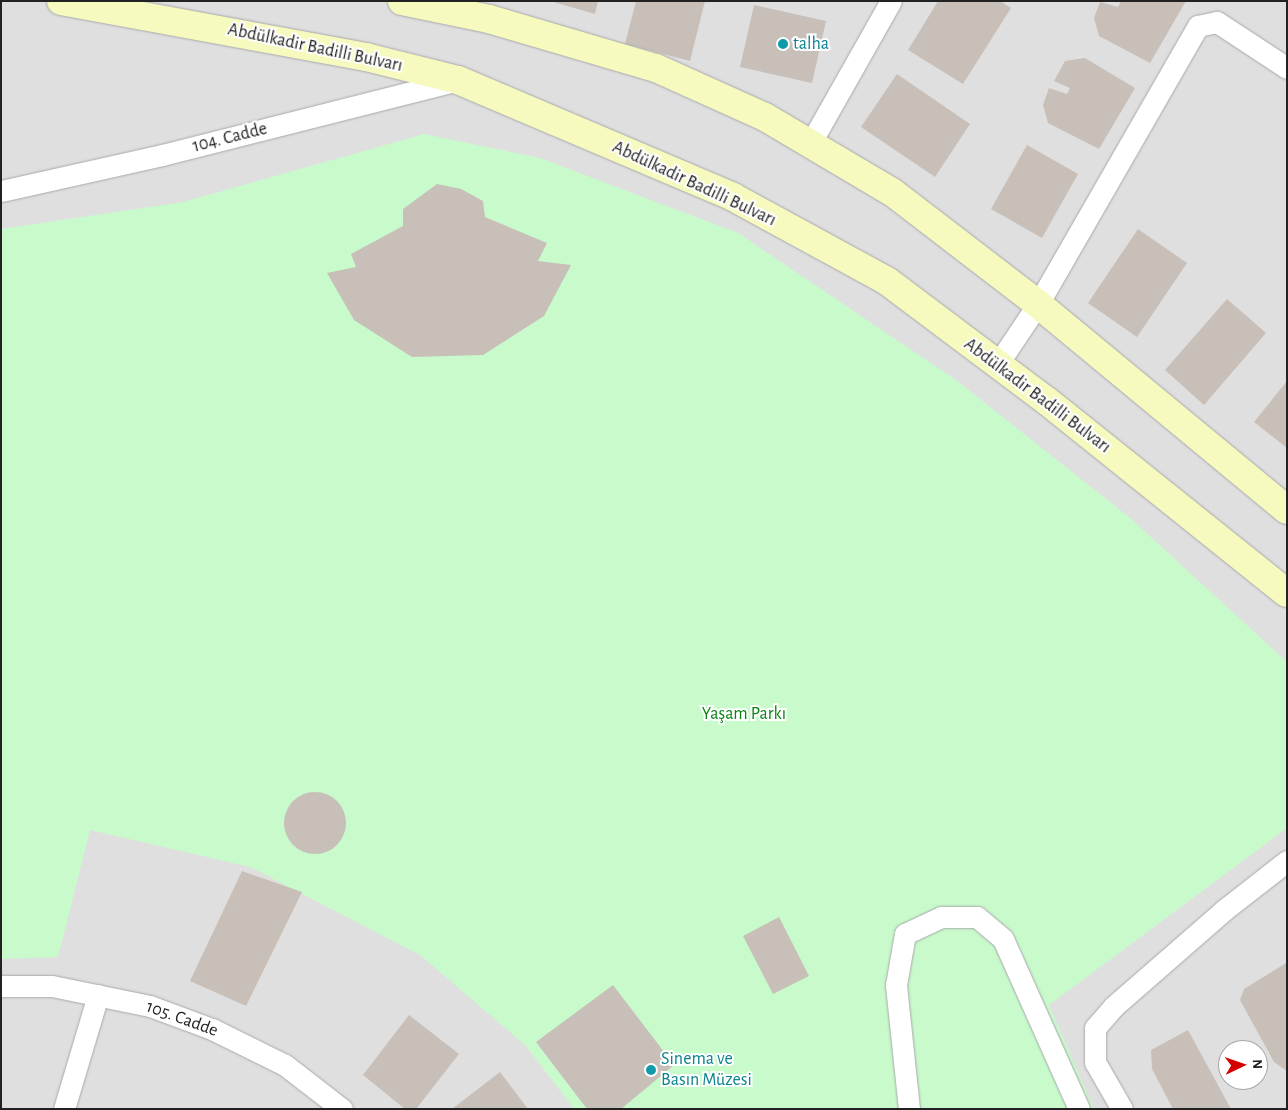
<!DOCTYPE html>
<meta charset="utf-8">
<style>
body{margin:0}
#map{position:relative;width:1288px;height:1110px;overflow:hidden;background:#f2efe9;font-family:"Alegreya Sans",sans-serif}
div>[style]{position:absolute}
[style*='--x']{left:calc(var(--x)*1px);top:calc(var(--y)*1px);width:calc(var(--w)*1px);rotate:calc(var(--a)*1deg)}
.residential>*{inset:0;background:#e0dfdf}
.park>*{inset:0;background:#c8facc}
.building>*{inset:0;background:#c7bfb8}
.round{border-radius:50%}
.roads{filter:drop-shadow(0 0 1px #a9a9a9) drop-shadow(0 0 1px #a9a9a9)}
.minor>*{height:21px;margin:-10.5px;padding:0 10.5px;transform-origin:10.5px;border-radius:10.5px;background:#fff}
.secondary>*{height:28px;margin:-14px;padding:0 14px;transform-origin:14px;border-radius:14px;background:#f7fabf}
.dots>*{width:14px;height:14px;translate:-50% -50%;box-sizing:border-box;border:2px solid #fff;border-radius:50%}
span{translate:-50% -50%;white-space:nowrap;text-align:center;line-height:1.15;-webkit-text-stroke:4px #fff;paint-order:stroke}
.culture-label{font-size:18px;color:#0d838f}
.left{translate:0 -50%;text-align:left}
.street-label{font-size:18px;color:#222}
.park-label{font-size:18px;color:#0c8416}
.frame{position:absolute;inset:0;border:2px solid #222;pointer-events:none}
.north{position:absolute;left:1218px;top:1040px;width:50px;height:50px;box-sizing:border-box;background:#fff;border:1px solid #a7a7a7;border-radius:50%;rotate:87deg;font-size:14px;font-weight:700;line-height:20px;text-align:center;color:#222}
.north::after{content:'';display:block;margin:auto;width:18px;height:22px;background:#d40000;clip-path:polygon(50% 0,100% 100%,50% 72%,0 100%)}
</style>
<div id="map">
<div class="residential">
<i style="clip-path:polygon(evenodd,1px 1px,1287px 1px,1287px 1109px,1px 1109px,1px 1px,1228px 1050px,1258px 1050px,1258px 1080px,1228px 1080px,1228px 1050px)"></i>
</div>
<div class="park">
<i style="clip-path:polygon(424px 134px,540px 158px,738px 233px,956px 380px,1129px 517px,1287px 662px,1287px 828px,1049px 1005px,1094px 1109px,574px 1109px,526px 1046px,420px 955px,250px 867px,90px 830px,58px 957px,1px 959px,1px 229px,183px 202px)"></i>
</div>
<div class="building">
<i style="clip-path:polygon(550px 1px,598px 1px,595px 14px)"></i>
<i style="clip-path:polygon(636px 1px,705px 1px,690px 61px,625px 44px)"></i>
<i style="clip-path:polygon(938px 1px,1000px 1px,1011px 8px,963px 84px,908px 50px)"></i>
<i style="clip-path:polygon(1121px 1px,1186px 1px,1150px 63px,1099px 36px,1094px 18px,1100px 2px,1118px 7px)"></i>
<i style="clip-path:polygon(754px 5px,826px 21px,812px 83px,740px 67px)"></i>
<i style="clip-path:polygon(1085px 58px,1135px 88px,1099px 149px,1048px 123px,1043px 105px,1049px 88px,1067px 94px,1070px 88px,1054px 81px,1065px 61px)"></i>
<i style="clip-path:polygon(897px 74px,970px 124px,935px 177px,861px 127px)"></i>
<i style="clip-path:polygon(1027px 145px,1078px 174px,1042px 238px,991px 209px)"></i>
<i style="clip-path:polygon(437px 184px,461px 189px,483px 201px,485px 217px,547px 243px,538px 261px,571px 265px,544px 316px,483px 355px,412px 357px,354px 320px,327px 273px,356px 267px,351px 254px,403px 226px,403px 209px)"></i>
<i style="clip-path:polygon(1138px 229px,1187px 263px,1137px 337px,1088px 303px)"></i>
<i style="clip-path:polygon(1227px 299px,1266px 333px,1204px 405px,1165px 370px)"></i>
<i style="clip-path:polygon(1287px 381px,1287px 448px,1254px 422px)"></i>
<i class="round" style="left:284px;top:792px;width:62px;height:62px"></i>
<i style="clip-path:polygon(242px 871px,302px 892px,246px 1006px,190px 981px)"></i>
<i style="clip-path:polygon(779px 917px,809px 976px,773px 994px,743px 936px)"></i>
<i style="clip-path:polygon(1286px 963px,1287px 965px,1287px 1071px,1274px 1062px,1240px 1000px,1244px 989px)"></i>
<i style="clip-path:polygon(613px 985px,674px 1065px,621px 1109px,587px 1109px,536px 1042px)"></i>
<i style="clip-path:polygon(409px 1015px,459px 1054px,416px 1109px,405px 1109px,363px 1075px)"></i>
<i style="clip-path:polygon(1188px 1030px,1231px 1109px,1173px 1109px,1152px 1069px,1151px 1050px)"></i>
<i style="clip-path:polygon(500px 1072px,528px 1109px,452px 1109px)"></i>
</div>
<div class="roads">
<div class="minor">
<i style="--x:810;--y:144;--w:164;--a:-60.5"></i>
<i style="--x:1;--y:191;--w:165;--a:-12.6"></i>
<i style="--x:162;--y:155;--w:305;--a:-14.2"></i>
<i style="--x:997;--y:365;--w:73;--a:-56.1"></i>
<i style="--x:1038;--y:304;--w:321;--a:-60.1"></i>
<i style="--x:1198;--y:26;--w:19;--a:-12"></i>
<i style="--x:1217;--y:22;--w:84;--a:33.3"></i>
<i style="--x:1;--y:986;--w:51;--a:0"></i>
<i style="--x:52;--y:986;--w:100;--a:11.5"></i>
<i style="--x:150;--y:1006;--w:66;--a:20.4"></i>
<i style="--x:212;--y:1029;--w:81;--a:26.3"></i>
<i style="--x:285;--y:1065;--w:72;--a:37.7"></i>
<i style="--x:64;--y:1109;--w:119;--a:-73.4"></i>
<i style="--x:909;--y:1109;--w:125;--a:-96"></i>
<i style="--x:896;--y:985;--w:52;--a:-80"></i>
<i style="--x:905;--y:934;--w:40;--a:-25"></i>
<i style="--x:941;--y:917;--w:36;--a:0"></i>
<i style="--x:977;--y:917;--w:34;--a:40"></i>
<i style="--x:1003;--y:939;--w:186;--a:65.9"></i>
<i style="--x:1122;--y:1109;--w:54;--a:-119.9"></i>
<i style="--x:1095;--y:1062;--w:34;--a:-90"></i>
<i style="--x:1095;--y:1028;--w:28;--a:-49"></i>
<i style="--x:1113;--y:1007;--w:147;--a:-41.1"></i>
<i style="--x:1224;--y:910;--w:80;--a:-37.9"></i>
</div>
<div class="secondary">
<i style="--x:61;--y:1;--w:310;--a:10.4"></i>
<i style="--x:366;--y:57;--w:95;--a:14"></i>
<i style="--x:458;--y:80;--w:299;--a:23"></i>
<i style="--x:733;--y:197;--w:175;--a:28.6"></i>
<i style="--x:887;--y:281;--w:200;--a:36.9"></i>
<i style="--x:1047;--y:401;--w:307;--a:38.7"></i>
<i style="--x:402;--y:1;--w:89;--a:11.7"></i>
<i style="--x:489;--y:19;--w:174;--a:16.4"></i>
<i style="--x:656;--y:68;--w:120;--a:24.2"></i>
<i style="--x:765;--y:117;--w:147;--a:30.6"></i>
<i style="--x:892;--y:192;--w:184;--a:37.5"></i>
<i style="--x:1038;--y:304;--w:323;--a:39.6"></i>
</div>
</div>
<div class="dots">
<i style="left:783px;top:44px;background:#0f9aa8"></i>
<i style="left:651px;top:1070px;background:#0f9aa8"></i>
</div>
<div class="culture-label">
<span class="left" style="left:793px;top:44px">talha</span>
<span class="left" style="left:661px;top:1070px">Sinema ve<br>Basın Müzesi</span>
</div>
<div class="street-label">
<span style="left:315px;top:48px;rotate:12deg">Abdülkadir Badilli Bulvarı</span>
<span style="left:230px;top:138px;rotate:-14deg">104. Cadde</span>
<span style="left:694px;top:184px;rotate:25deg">Abdülkadir Badilli Bulvarı</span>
<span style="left:1037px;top:396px;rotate:37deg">Abdülkadir Badilli Bulvarı</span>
<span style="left:182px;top:1019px;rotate:20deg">105. Cadde</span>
</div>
<div class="park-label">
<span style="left:744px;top:714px">Yaşam Parkı</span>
</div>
<div class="frame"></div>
<div class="north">N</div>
</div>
